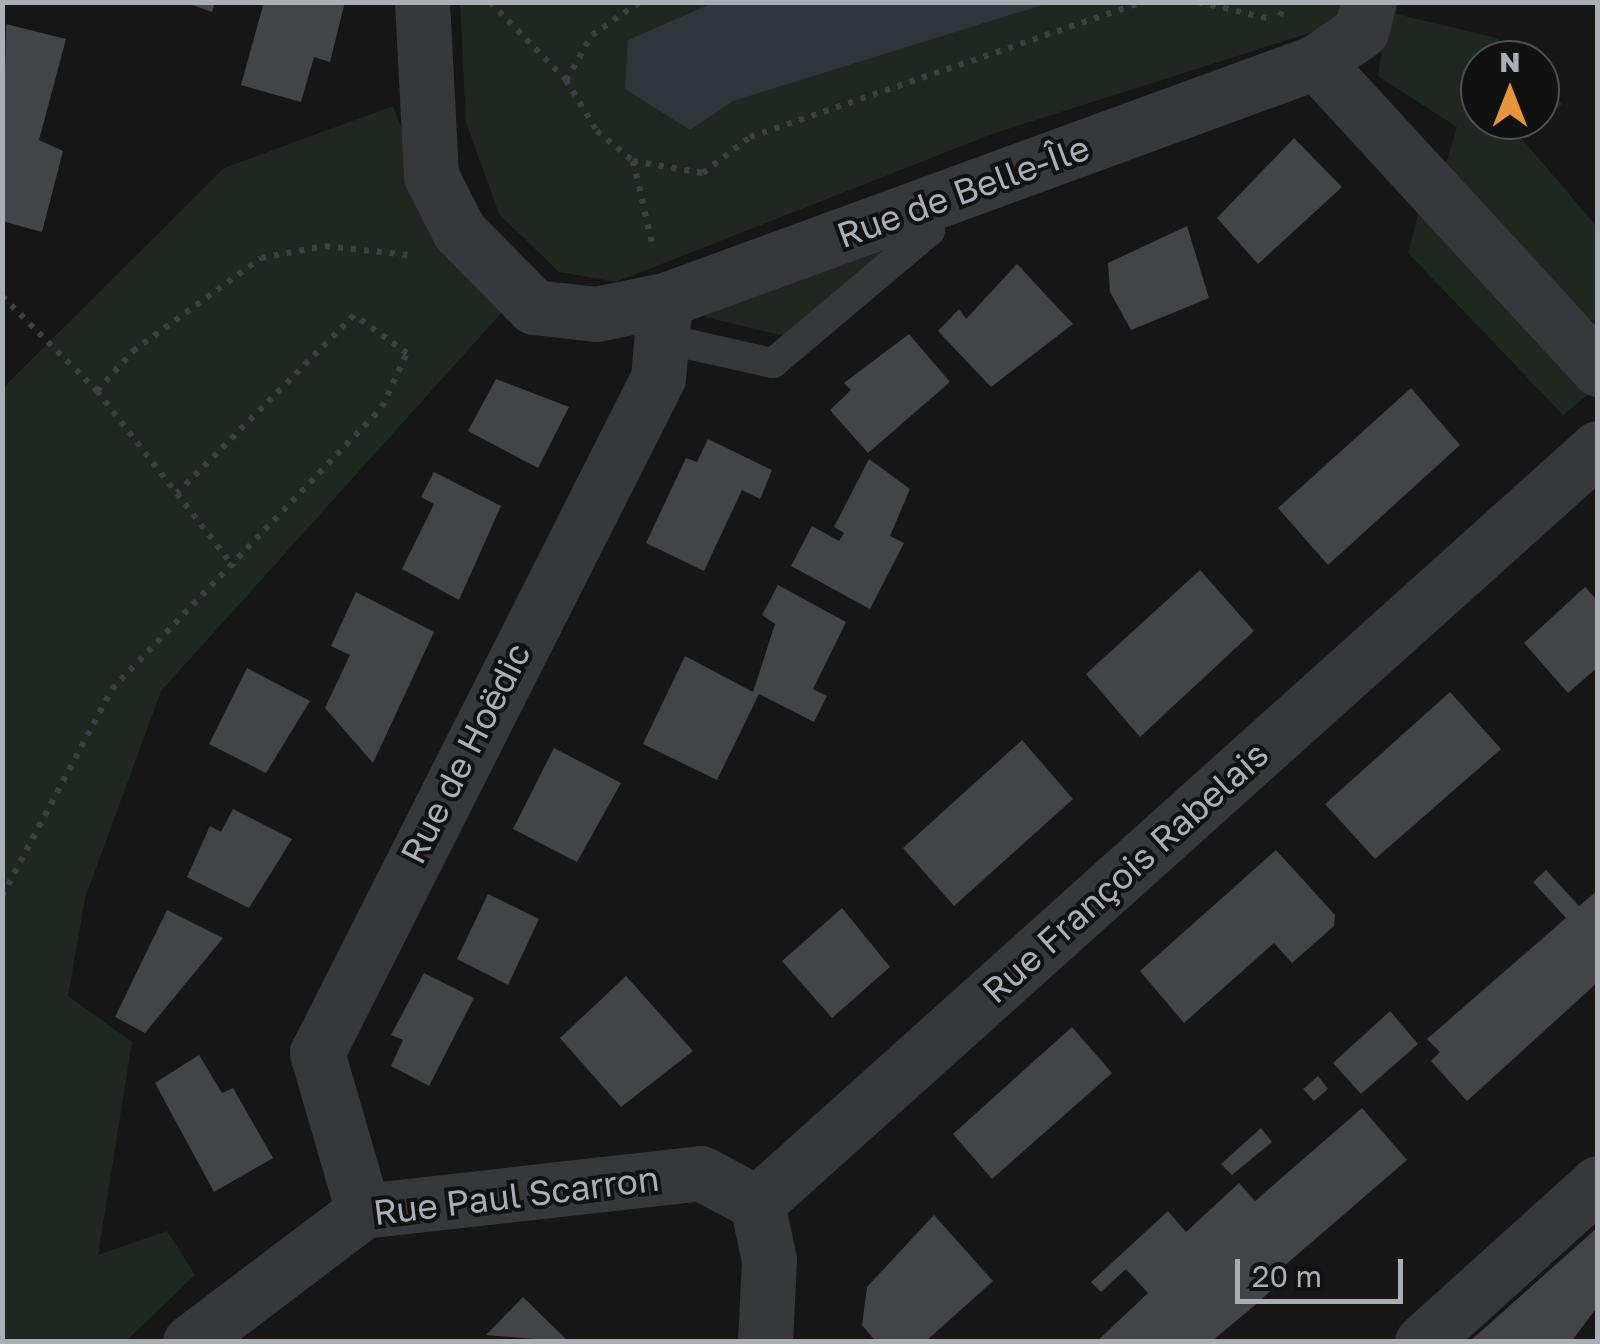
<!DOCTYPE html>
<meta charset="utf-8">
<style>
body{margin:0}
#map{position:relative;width:1600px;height:1344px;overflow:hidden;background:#161617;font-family:"Golos Text",sans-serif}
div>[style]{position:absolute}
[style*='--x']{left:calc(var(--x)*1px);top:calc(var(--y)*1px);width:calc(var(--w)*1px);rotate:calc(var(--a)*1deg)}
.green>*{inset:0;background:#202720}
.water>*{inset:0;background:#2c363b}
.building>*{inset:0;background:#424447}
.path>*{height:6px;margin-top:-3px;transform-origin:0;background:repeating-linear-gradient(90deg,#3d4043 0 5px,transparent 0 13px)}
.service>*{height:30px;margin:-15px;padding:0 15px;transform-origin:15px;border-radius:15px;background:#37383c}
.minor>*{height:55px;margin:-27.5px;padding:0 27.5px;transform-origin:27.5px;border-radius:27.5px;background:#37383c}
span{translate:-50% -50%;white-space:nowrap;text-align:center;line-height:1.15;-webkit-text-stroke:8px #111112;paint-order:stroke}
.street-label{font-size:35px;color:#a8afb7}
.frame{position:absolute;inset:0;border:5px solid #a8afb7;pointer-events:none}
.north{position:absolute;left:1460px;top:40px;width:100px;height:100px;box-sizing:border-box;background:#111112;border:2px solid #4d5054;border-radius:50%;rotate:0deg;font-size:28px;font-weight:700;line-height:40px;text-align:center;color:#a8afb7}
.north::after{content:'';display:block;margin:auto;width:35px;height:45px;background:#e8943d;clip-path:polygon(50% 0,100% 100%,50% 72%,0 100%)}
.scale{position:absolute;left:1235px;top:1259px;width:168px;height:45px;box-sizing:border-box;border:5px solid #a8afb7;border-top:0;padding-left:12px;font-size:30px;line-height:35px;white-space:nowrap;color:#a8afb7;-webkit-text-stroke:8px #111112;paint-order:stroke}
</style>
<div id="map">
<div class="green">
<i style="clip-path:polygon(460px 3px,1346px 3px,1341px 23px,992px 134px,616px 282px,559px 272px,499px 214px,466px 122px)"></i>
<i style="clip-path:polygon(1388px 12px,1497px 38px,1518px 60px,1480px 60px,1480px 120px,1540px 120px,1540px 82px,1562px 104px,1522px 139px,1597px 227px,1597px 326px,1445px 166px,1457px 127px,1378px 76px)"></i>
<i style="clip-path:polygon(393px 106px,444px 239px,504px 310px,161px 691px,85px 898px,68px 996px,132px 1042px,98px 1255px,167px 1231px,195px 1275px,126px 1341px,3px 1342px,3px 388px,224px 168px)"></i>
<i style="clip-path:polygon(1420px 207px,1592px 391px,1563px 415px,1408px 253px)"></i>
<i style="clip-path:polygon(885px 236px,889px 248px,784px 336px,705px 317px,708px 301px)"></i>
</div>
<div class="water">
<i style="clip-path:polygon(713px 3px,713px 2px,1049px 3px,733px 101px,690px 130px,625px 89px,628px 40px)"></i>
</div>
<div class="building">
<i style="clip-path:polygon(184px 2px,215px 2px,212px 12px)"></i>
<i style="clip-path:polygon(264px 2px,345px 2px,330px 62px,314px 57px,301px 102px,241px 85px)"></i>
<i style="clip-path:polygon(6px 24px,66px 39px,39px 140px,63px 151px,42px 232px,2px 221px)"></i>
<i style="clip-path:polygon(1294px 138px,1342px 187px,1258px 264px,1217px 218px)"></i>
<i style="clip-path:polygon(1187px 226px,1209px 298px,1131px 330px,1110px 292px,1108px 263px)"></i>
<i style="clip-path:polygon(1017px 264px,1073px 324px,991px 387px,938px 331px,959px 309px,966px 319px)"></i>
<i style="clip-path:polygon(909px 334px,950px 382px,868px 453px,830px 410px,851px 390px,844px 383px)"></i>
<i style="clip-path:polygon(496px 379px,569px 407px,538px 468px,468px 431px)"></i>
<i style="clip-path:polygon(1411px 388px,1460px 445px,1328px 565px,1278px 508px)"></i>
<i style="clip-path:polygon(708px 439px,772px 470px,760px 499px,742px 490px,704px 571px,646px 543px,686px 458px,697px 462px)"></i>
<i style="clip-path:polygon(869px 459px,910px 489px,890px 536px,904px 543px,870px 609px,791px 566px,812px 526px,839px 541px,844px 533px,834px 527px)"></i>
<i style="clip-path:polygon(434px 472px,501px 506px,459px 600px,402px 569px,434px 504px,421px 497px)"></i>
<i style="clip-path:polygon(1200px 570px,1254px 631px,1140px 737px,1086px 674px)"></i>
<i style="clip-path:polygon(778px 585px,846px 622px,813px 689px,827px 696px,814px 722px,759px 694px,717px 780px,643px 744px,685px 656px,753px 692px,775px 624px,762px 615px)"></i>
<i style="clip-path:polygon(1585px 587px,1598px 601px,1598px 667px,1568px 693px,1524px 643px)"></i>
<i style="clip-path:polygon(356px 592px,434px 632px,373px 763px,325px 708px,350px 655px,331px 646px)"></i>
<i style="clip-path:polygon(247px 668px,310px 701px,266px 773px,209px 744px)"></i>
<i style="clip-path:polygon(1450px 692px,1501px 749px,1375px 859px,1325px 804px)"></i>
<i style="clip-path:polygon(1022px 740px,1073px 799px,954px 906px,903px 848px)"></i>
<i style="clip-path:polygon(554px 748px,621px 783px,577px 862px,513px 829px)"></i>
<i style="clip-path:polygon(233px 809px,292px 839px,249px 908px,187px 877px,210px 826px,221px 832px)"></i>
<i style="clip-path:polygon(1276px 850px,1335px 915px,1334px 926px,1292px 963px,1274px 943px,1184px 1023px,1140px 971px)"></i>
<i style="clip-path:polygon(1546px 870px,1579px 906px,1598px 890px,1598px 982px,1467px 1101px,1431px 1061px,1440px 1052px,1427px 1039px,1566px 918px,1533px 882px)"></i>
<i style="clip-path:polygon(488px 894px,539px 919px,508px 985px,457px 959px)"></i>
<i style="clip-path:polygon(842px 908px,890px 967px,832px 1018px,782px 961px)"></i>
<i style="clip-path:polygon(167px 910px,223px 938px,145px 1033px,115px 1017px)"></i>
<i style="clip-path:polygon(424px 973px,474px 998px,429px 1086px,391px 1066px,403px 1040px,391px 1035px)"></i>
<i style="clip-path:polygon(626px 976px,693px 1051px,621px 1107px,560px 1038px)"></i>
<i style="clip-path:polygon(1390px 1011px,1418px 1044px,1361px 1094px,1333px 1063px)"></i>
<i style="clip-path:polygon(1072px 1027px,1112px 1073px,992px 1179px,953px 1134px)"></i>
<i style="clip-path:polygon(199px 1055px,222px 1093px,233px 1088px,273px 1158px,214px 1192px,155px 1083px)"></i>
<i style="clip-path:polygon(1318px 1076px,1328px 1089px,1314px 1101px,1303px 1089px)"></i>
<i style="clip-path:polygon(1362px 1108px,1407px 1160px,1276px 1273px,1283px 1280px,1254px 1306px,1211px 1342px,1096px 1342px,1148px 1293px,1126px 1269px,1101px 1292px,1091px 1282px,1168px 1211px,1186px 1232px,1239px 1183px,1255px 1201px)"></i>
<i style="clip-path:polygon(1261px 1128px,1272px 1142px,1232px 1175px,1221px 1164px)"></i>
<i style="clip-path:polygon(934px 1215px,993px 1281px,925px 1342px,876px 1342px,862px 1325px,867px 1287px)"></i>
<i style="clip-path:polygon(1598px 1227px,1598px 1306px,1571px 1342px,1469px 1342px)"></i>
<i style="clip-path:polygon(523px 1297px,569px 1342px,486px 1335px)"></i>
</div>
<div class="path">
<i style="--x:490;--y:2;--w:109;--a:45.7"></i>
<i style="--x:566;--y:80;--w:52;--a:-60"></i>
<i style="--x:592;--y:35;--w:58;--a:-34.5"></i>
<i style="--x:1198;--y:2;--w:71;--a:13.1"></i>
<i style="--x:1280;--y:16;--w:15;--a:-70"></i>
<i style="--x:566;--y:80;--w:60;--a:58.7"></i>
<i style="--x:597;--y:131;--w:47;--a:39.8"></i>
<i style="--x:633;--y:161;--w:71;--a:9.7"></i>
<i style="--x:703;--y:173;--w:59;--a:-37.5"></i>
<i style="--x:750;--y:137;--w:416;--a:-19"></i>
<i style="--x:633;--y:161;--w:88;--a:76.9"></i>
<i style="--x:2;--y:296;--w:134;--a:45"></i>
<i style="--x:97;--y:391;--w:223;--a:52.1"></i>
<i style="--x:97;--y:391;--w:54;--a:-48"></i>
<i style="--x:133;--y:351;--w:158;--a:-36"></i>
<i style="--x:261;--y:258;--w:65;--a:-10.6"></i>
<i style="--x:325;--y:246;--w:83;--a:6.2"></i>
<i style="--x:2;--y:896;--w:234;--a:-62"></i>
<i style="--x:112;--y:689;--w:390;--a:-46.2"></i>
<i style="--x:382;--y:407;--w:60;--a:-65.2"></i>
<i style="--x:407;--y:353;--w:65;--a:-144.4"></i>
<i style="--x:354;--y:315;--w:251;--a:134.8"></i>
</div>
<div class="service">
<i style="--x:661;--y:338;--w:115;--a:12.6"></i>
<i style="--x:773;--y:363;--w:205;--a:-40.1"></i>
<i style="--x:930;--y:231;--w:28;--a:-90"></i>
</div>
<div class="minor">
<i style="--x:422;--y:2;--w:174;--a:87"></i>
<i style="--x:431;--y:176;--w:62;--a:63"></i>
<i style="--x:459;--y:231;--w:107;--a:45.4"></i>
<i style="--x:534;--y:307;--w:62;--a:6.4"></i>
<i style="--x:596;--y:314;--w:70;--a:-11.5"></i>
<i style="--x:665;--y:300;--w:693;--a:-20.08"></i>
<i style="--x:1316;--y:62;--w:417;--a:47.4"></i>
<i style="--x:1316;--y:62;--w:55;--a:-34.6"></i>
<i style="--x:1361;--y:31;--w:30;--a:-75"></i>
<i style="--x:363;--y:1211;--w:165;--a:-106.2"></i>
<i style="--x:317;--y:1053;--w:756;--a:-63.2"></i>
<i style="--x:658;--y:378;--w:78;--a:-84.9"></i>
<i style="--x:190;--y:1342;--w:217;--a:-37.1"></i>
<i style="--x:363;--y:1211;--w:340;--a:-6.4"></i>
<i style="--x:701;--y:1173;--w:64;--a:28.2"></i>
<i style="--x:765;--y:1342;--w:82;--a:-87.2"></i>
<i style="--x:769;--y:1260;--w:58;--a:-101.9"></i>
<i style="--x:757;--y:1203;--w:1130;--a:-41.92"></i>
<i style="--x:1422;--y:1342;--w:237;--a:-42.1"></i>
</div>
<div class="street-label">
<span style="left:963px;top:191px;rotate:-20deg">Rue de Belle-Île</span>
<span style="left:465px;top:753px;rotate:-63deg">Rue de Hoëdic</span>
<span style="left:1125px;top:872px;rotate:-42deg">Rue François Rabelais</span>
<span style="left:516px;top:1195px;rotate:-7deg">Rue Paul Scarron</span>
</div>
<div class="frame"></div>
<div class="north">N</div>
<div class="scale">20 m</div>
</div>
